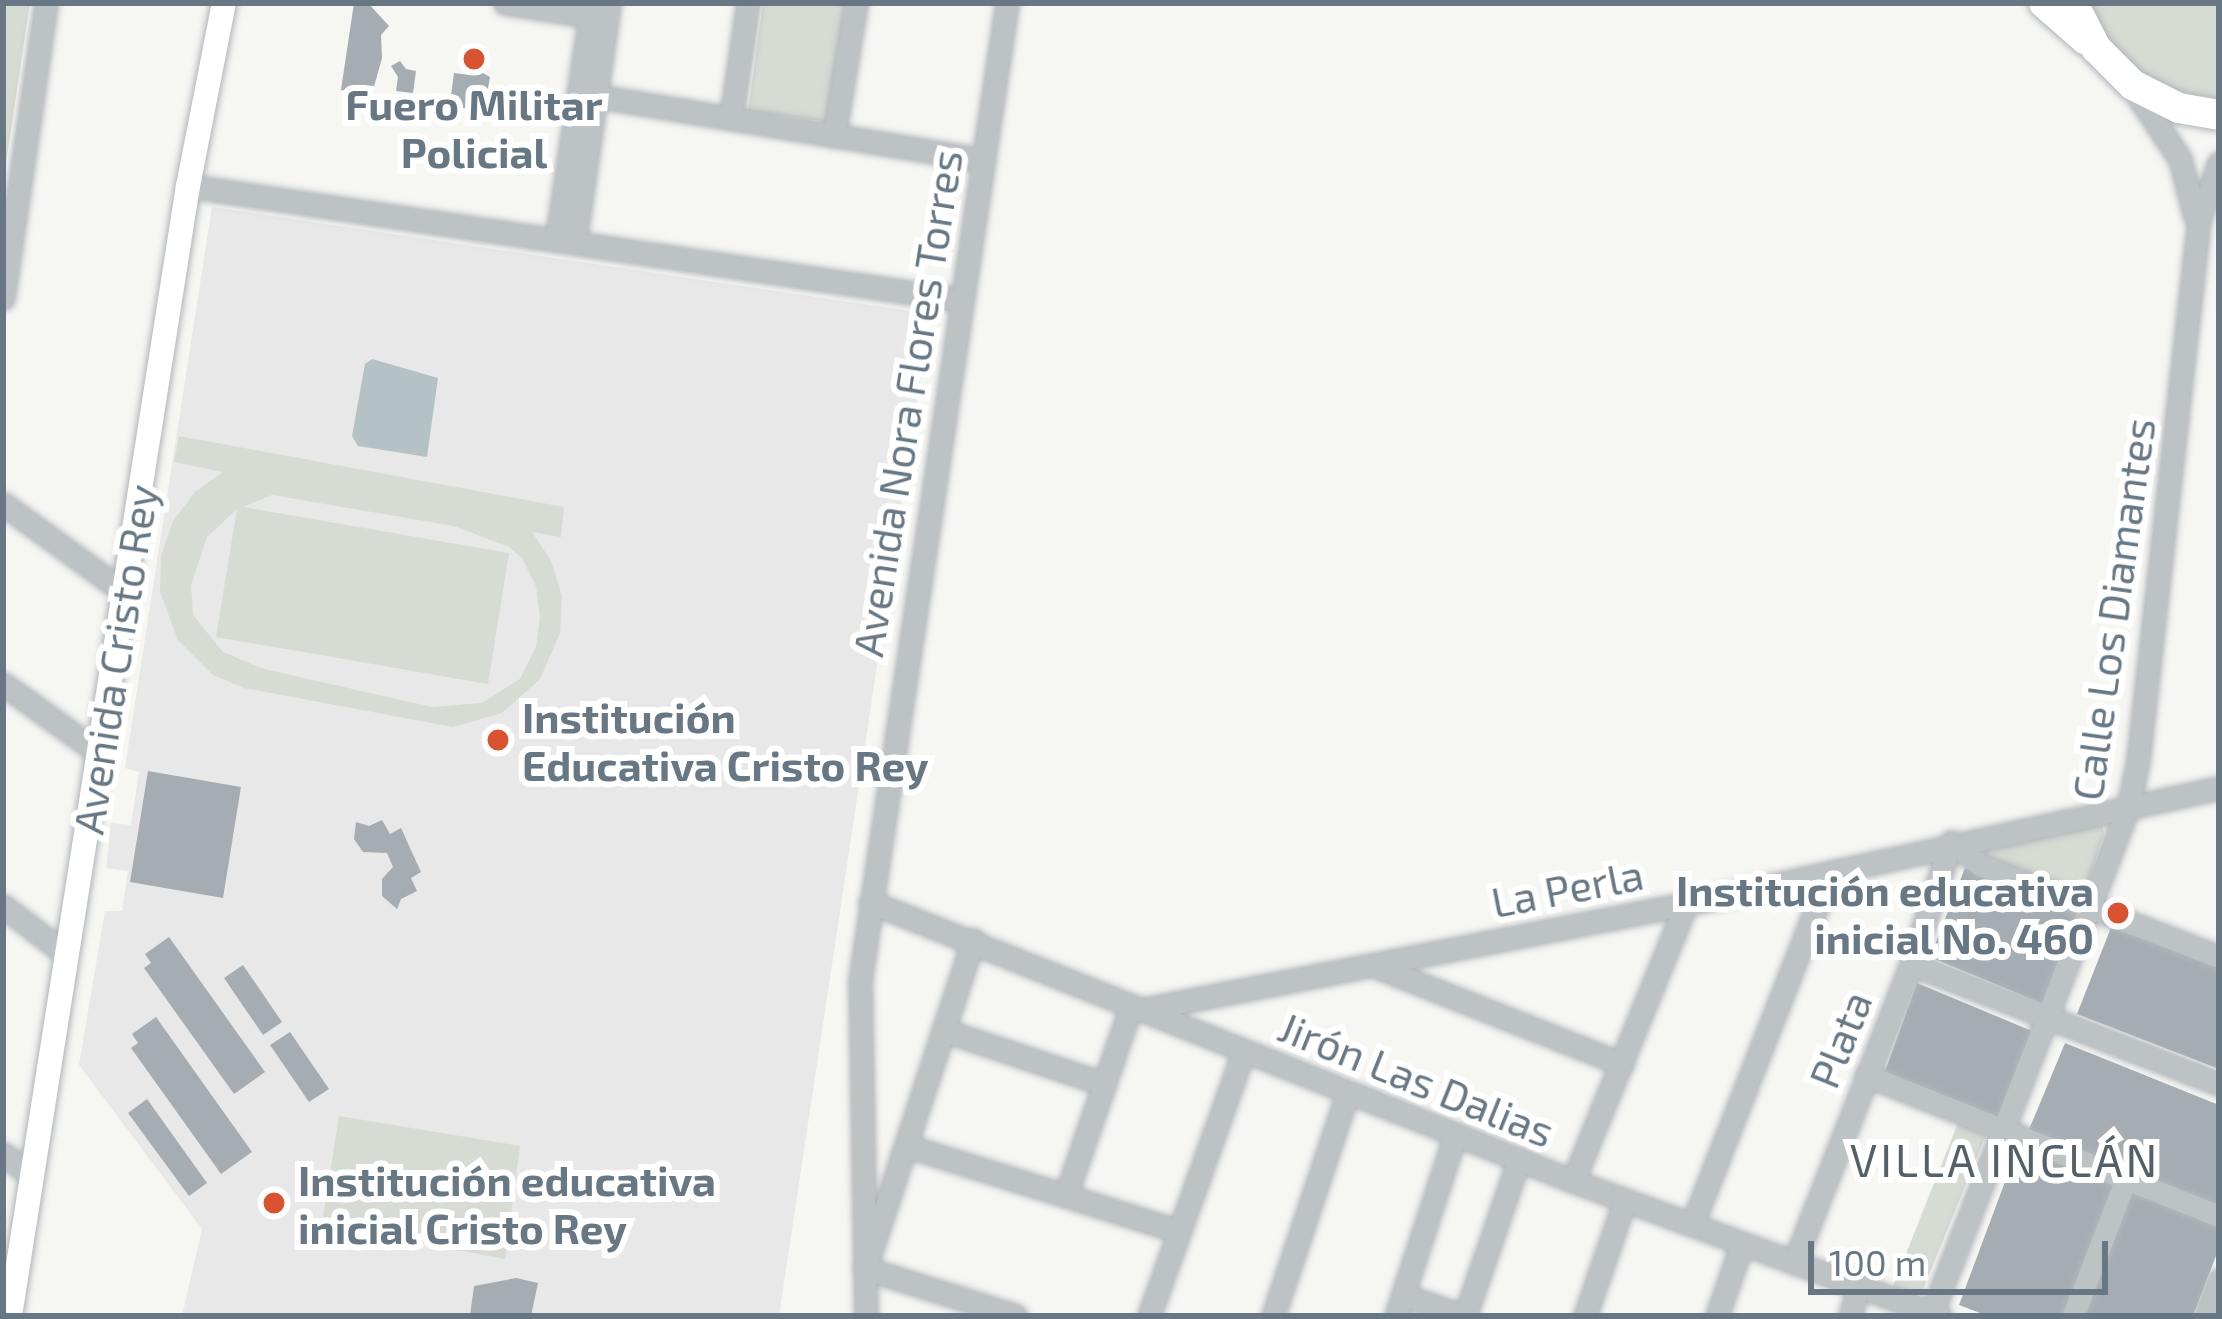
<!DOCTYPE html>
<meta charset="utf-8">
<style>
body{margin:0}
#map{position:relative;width:2222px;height:1319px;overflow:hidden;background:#f6f6f3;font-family:"Exo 2",sans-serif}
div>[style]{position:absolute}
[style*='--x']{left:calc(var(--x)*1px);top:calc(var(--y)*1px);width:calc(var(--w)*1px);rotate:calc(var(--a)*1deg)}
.built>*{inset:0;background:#e7e8e7}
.green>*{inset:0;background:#d6dbd3}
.water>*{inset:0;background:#b5c2c5}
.building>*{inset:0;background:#a5adb3}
.roads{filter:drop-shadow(0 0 3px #b1b6ba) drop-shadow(0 0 3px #b1b6ba)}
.minor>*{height:21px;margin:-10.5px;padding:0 10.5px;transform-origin:10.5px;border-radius:10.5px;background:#bdc2c5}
.major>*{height:24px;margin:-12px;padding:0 12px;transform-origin:12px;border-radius:12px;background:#fff}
.highway>*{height:30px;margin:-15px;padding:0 15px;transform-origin:15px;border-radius:15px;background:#fff}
.dots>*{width:33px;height:33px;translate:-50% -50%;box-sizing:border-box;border:6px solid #fff;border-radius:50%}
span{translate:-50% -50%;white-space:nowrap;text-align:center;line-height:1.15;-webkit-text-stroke:12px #fff;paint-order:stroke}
.poi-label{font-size:42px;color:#677783;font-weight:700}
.left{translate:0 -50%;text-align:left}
.right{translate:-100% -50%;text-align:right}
.street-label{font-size:42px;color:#677783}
.neighbourhood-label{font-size:45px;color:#546068;letter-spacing:3px}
.frame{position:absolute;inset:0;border:6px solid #677783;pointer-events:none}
.scale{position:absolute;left:1808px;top:1241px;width:300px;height:54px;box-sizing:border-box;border:6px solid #677783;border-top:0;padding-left:15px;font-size:36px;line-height:42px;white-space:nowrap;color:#677783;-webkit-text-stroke:9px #fff;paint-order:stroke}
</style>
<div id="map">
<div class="built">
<i style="clip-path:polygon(212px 207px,930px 314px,779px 1316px,182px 1316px,202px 1229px,79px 1065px,105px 911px,122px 911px,128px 871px,106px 868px,111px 823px,131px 825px,139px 772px,125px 768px)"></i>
</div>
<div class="green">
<i style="clip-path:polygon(3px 3px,30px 3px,3px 183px)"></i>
<i style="clip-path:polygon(763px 3px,846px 3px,828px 122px,748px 111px)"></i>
<i style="clip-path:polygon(2088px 3px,2219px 3px,2219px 102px,2188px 97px,2138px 72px,2100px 29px)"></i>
<i style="clip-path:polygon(evenodd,179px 436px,564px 507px,561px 537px,532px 532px,551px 561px,562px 596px,560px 633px,540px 679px,502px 713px,453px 727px,244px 688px,213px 675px,178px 640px,160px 592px,161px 556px,173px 521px,195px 492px,223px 472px,174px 462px,179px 436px,272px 495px,454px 526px,509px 547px,522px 558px,536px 586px,540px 617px,536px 647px,520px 679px,482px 703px,432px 707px,264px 669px,223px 652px,193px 615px,191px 585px,207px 537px,237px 509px,216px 637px,488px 684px,509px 553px,243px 507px,272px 495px)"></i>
<i style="clip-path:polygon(2102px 823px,2104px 834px,2083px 896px,1982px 857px,1985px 850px)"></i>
<i style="clip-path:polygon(339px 1116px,520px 1146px,505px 1259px,322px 1224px)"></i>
<i style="clip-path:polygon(1958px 1123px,1986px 1135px,1922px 1292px,1916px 1296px,1892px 1289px)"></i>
</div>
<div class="water">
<i style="clip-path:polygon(372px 359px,438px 378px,427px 457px,358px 446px,352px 436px,365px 364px)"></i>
</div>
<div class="building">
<i style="clip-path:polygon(354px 3px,369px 4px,389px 26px,381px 35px,382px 58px,372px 94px,341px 90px)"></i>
<i style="clip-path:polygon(400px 61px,406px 69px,416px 71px,413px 93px,396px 91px,398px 77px,391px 66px)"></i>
<i style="clip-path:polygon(472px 67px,490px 77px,486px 100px,478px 99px,476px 110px,457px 107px,459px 96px,451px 95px,454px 73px,470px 75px)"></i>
<i style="clip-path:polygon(148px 771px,241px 787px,223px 898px,130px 882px)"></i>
<i style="clip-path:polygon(382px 820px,390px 834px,401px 828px,421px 872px,411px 878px,417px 891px,401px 899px,397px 909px,382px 896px,382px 879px,393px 867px,387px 853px,363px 852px,354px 839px,356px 822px,369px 826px)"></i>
<i style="clip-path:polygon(1965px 868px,2078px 913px,2044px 1004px,1930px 957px)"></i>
<i style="clip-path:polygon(2112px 925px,2219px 967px,2219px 1069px,2077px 1014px)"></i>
<i style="clip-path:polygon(169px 937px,265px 1072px,234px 1094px,144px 968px,151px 963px,145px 954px)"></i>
<i style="clip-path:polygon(243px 965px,282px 1022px,263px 1035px,224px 978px)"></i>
<i style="clip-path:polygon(1917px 983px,2032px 1031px,1996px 1122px,1884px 1074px)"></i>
<i style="clip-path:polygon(156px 1017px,252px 1152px,221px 1174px,131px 1048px,138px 1043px,132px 1034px)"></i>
<i style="clip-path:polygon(290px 1032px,329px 1089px,309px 1102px,270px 1045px)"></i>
<i style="clip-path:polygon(2065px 1043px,2219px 1105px,2219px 1206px,2028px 1132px)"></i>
<i style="clip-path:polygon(147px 1099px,207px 1183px,189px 1196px,128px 1113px)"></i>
<i style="clip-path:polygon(2018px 1147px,2115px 1186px,2062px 1316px,1988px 1316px,1959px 1305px)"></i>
<i style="clip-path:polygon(2133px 1190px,2219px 1225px,2219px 1248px,2193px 1316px,2085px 1316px)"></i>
<i style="clip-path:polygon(516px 1278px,538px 1283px,531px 1316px,470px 1316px,474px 1286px)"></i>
</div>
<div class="roads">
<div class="minor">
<i style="--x:505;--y:3;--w:86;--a:8.7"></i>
<i style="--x:2134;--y:90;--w:83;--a:56.3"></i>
<i style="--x:2180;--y:159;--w:59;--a:75.3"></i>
<i style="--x:596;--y:96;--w:392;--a:9.4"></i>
<i style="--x:731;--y:118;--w:116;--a:-81.6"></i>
<i style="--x:834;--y:136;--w:135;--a:-80.6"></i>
<i style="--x:188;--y:186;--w:781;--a:8.39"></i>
<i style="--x:557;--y:237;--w:237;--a:-81.5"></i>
<i style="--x:575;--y:240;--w:239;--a:-81.8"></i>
<i style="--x:3;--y:298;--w:298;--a:-81.7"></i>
<i style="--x:3;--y:504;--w:150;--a:36"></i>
<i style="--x:3;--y:684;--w:118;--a:35.7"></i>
<i style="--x:870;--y:902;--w:756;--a:21.65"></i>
<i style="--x:1573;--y:1181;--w:391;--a:20.2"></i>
<i style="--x:3;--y:906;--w:81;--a:37.4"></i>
<i style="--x:1911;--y:964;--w:331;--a:21.3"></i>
<i style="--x:1372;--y:965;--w:269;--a:21.6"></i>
<i style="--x:1140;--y:1010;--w:556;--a:-10.99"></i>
<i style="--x:1686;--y:904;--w:545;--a:-12.28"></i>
<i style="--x:943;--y:1030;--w:170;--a:18.5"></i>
<i style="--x:1866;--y:1075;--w:380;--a:21.8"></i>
<i style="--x:907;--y:1146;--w:285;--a:17.4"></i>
<i style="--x:3;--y:1154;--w:36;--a:37"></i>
<i style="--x:1573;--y:1181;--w:299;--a:-67.8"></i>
<i style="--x:1066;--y:1195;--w:200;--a:-71"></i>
<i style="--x:1692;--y:1225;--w:379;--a:-68.6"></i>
<i style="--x:869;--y:1257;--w:334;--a:-71.8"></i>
<i style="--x:1794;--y:1263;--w:321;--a:-68.6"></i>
<i style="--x:1911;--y:964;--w:128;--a:-71.8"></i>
<i style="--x:1951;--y:842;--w:39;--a:38"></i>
<i style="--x:1982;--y:866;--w:254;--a:21"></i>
<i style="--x:864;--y:1268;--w:159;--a:17.5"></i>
<i style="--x:1403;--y:1295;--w:64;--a:19.3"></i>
<i style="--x:1932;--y:1313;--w:542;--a:-68.79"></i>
<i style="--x:2128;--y:808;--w:48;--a:-78"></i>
<i style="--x:2138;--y:761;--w:544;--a:-83.57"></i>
<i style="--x:2199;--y:220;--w:60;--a:-70.7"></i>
<i style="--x:866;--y:1316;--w:335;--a:-91"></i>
<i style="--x:860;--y:981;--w:989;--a:-81.45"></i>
<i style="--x:1149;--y:1316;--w:282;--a:-70.3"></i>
<i style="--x:1273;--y:1316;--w:236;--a:-71.5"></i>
<i style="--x:1396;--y:1316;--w:190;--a:-71.9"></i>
<i style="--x:1465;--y:1316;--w:166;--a:-71"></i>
<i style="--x:1585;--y:1316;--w:123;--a:-71"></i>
<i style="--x:1717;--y:1316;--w:76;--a:-70.9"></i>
<i style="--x:1850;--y:1316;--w:31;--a:-73"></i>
<i style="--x:2073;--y:1316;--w:147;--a:-68.9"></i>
<i style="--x:2206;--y:1316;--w:38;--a:-70"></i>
</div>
<div class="major">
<i style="--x:10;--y:1316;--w:1144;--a:-81.05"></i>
<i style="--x:188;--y:186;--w:187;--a:-78.9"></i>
</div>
<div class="highway">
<i style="--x:2044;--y:3;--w:55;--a:41.3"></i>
<i style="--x:2073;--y:3;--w:51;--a:62.9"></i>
<i style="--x:2096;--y:48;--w:52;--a:45"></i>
<i style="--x:2133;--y:85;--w:51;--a:26.6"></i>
<i style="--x:2179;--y:108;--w:41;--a:9.9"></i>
</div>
</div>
<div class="dots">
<i style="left:474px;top:59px;background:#d95331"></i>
<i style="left:498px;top:740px;background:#d95331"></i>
<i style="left:2118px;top:913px;background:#d95331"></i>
<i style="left:274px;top:1203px;background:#d95331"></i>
</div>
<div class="poi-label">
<span style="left:474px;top:127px">Fuero Militar<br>Policial</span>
<span class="left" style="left:522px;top:740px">Institución<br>Educativa Cristo Rey</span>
<span class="right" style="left:2094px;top:913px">Institución educativa<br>inicial No. 460</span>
<span class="left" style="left:298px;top:1203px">Institución educativa<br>inicial Cristo Rey</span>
</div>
<div class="street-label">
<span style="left:906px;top:403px;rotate:-81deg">Avenida Nora Flores Torres</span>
<span style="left:2112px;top:609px;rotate:-82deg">Calle Los Diamantes</span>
<span style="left:114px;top:659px;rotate:-81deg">Avenida Cristo Rey</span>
<span style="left:1567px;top:887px;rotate:-11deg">La Perla</span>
<span style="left:1839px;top:1039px;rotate:-68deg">Plata</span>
<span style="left:1417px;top:1078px;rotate:22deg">Jirón Las Dalias</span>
</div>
<div class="neighbourhood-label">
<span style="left:2005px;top:1160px">VILLA INCLÁN</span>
</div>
<div class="frame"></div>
<div class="scale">100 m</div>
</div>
